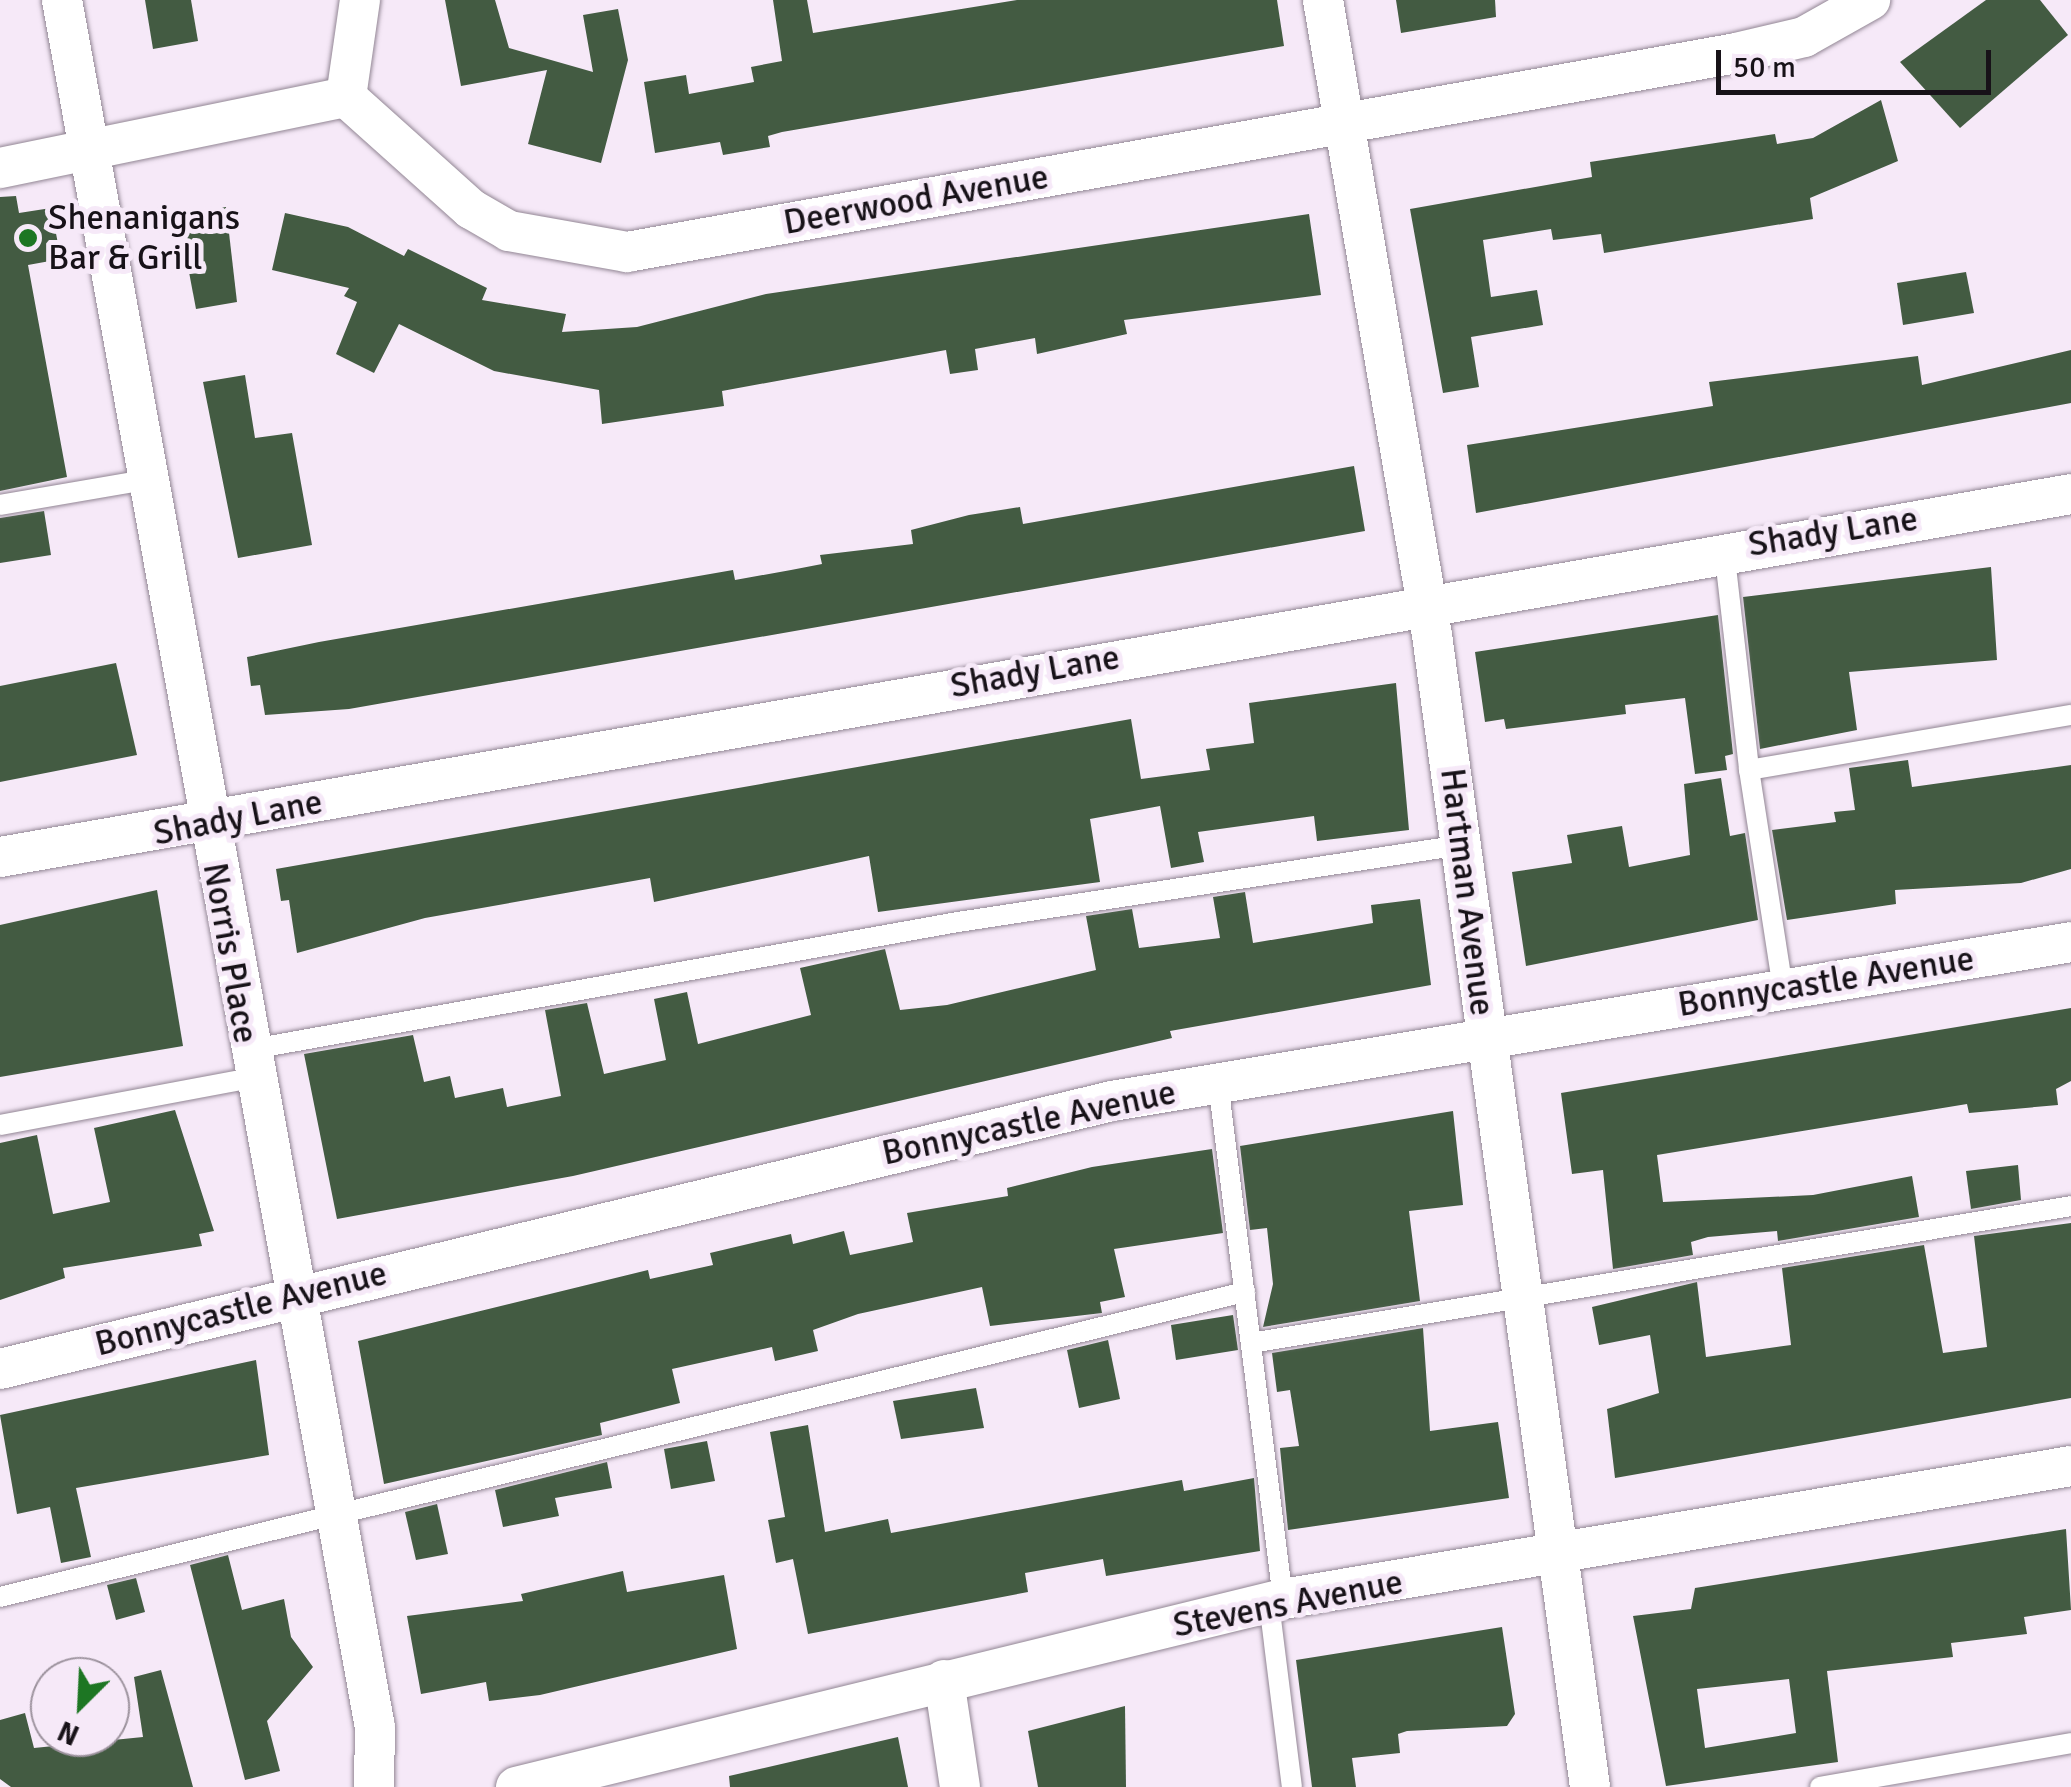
<!DOCTYPE html>
<style>
body{margin:0}
#map{position:relative;width:2071px;height:1787px;overflow:hidden;background:#f6e9f8;font-family:Signika,sans-serif}
div>[style]{position:absolute}
[style*='--x']{left:calc(var(--x)*1px);top:calc(var(--y)*1px);width:calc(var(--w)*1px);rotate:calc(var(--a)*1deg)}
.building>*{inset:0;background:#435b42}
.roads{filter:drop-shadow(0 0 2px #928694) drop-shadow(0 0 2px #928694)}
.lane>*{height:20px;margin:-10px;padding:0 10px;transform-origin:10px;border-radius:10px;background:#fff}
.street>*{height:40px;margin:-20px;padding:0 20px;transform-origin:20px;border-radius:20px;background:#fff}
.dots>*{width:28px;height:28px;translate:-50% -50%;box-sizing:border-box;border:5px solid #f6e9f8;border-radius:50%}
span{translate:-50% -50%;white-space:nowrap;text-align:center;line-height:1.15;-webkit-text-stroke:10px #f6e9f8;paint-order:stroke}
.street-label{font-size:35px;color:#171218}
.poi-label{font-size:35px;color:#171218}
.left{translate:0 -50%;text-align:left}
.north{position:absolute;left:30px;top:1657px;width:100px;height:100px;box-sizing:border-box;background:#f6e9f8;border:2px solid #9d939e;border-radius:50%;rotate:204deg;font-size:28px;font-weight:700;line-height:40px;text-align:center;color:#171218}
.north::after{content:'';display:block;margin:auto;width:35px;height:45px;background:#1d7623;clip-path:polygon(50% 0,100% 100%,50% 72%,0 100%)}
.scale{position:absolute;left:1716px;top:50px;width:275px;height:45px;box-sizing:border-box;border:5px solid #171218;border-top:0;padding-left:12px;font-size:30px;line-height:35px;white-space:nowrap;color:#171218;-webkit-text-stroke:8px #f6e9f8;paint-order:stroke}
</style>
<div id="map">
<div class="building">
<i style="clip-path:polygon(145px 0,191px 0,198px 41px,153px 49px)"></i>
<i style="clip-path:polygon(445px 0,495px 0,509px 48px,593px 72px,583px 15px,618px 9px,628px 60px,601px 163px,528px 144px,547px 70px,461px 86px)"></i>
<i style="clip-path:polygon(773px 0,807px 0,813px 33px,1017px 0,1277px 0,1284px 46px,782px 132px,768px 136px,770px 147px,723px 155px,720px 142px,655px 153px,644px 82px,686px 75px,689px 94px,754px 82px,751px 67px,782px 61px)"></i>
<i style="clip-path:polygon(1396px 0,1495px 0,1496px 17px,1401px 33px)"></i>
<i style="clip-path:polygon(1986px 0,2040px 0,2068px 35px,1960px 128px,1900px 62px)"></i>
<i style="clip-path:polygon(1881px 100px,1898px 161px,1810px 198px,1813px 219px,1604px 253px,1601px 234px,1553px 240px,1551px 229px,1483px 240px,1491px 297px,1537px 290px,1543px 325px,1471px 337px,1479px 387px,1443px 393px,1410px 209px,1592px 177px,1590px 162px,1775px 134px,1777px 144px,1813px 138px)"></i>
<i style="clip-path:polygon(16px 196px,19px 213px,51px 208px,61px 259px,28px 265px,67px 477px,0 491px,0 197px)"></i>
<i style="clip-path:polygon(226px 207px,237px 302px,196px 309px,178px 214px)"></i>
<i style="clip-path:polygon(285px 213px,348px 227px,404px 256px,408px 249px,487px 288px,482px 300px,566px 314px,562px 332px,637px 327px,766px 294px,1309px 214px,1321px 295px,1124px 320px,1127px 334px,1037px 354px,1035px 338px,975px 349px,978px 370px,950px 374px,946px 350px,722px 391px,724px 406px,602px 424px,599px 390px,494px 371px,399px 324px,374px 373px,336px 354px,357px 302px,344px 296px,349px 288px,272px 270px)"></i>
<i style="clip-path:polygon(1966px 272px,1974px 313px,1903px 325px,1897px 283px)"></i>
<i style="clip-path:polygon(2071px 350px,2071px 403px,1476px 513px,1467px 445px,1713px 406px,1709px 382px,1918px 356px,1922px 385px)"></i>
<i style="clip-path:polygon(245px 375px,255px 438px,292px 433px,312px 545px,238px 558px,203px 382px)"></i>
<i style="clip-path:polygon(1354px 466px,1365px 531px,349px 709px,265px 715px,260px 685px,251px 686px,247px 657px,319px 642px,733px 570px,735px 580px,791px 570px,822px 564px,820px 555px,913px 544px,911px 530px,969px 515px,1020px 507px,1023px 524px)"></i>
<i style="clip-path:polygon(44px 511px,51px 555px,0 563px,0 518px)"></i>
<i style="clip-path:polygon(1991px 567px,1997px 660px,1849px 672px,1857px 730px,1760px 749px,1743px 597px)"></i>
<i style="clip-path:polygon(1718px 615px,1733px 754px,1725px 756px,1727px 770px,1695px 774px,1685px 698px,1625px 705px,1626px 714px,1506px 729px,1504px 719px,1485px 722px,1475px 652px)"></i>
<i style="clip-path:polygon(116px 663px,137px 755px,0 782px,0 686px)"></i>
<i style="clip-path:polygon(1396px 683px,1409px 830px,1317px 841px,1314px 816px,1198px 832px,1204px 862px,1171px 868px,1160px 806px,1090px 819px,1100px 882px,878px 912px,869px 856px,654px 902px,650px 878px,425px 918px,297px 953px,289px 900px,281px 901px,276px 869px,1131px 719px,1141px 779px,1210px 770px,1206px 749px,1254px 743px,1249px 703px)"></i>
<i style="clip-path:polygon(1908px 760px,1912px 787px,2071px 765px,2071px 869px,2021px 883px,1895px 890px,1896px 904px,1787px 920px,1772px 830px,1836px 822px,1834px 812px,1855px 810px,1849px 768px)"></i>
<i style="clip-path:polygon(1721px 778px,1730px 836px,1745px 833px,1758px 920px,1526px 966px,1512px 872px,1572px 863px,1567px 835px,1622px 826px,1629px 867px,1690px 855px,1684px 784px)"></i>
<i style="clip-path:polygon(157px 890px,183px 1046px,0 1077px,0 925px)"></i>
<i style="clip-path:polygon(1245px 892px,1253px 943px,1373px 923px,1371px 905px,1420px 899px,1431px 985px,1170px 1031px,1172px 1038px,573px 1176px,337px 1219px,304px 1054px,413px 1035px,424px 1082px,450px 1076px,455px 1098px,503px 1088px,507px 1107px,561px 1096px,545px 1010px,587px 1003px,604px 1074px,666px 1060px,654px 999px,687px 992px,698px 1044px,811px 1015px,800px 968px,885px 949px,900px 1010px,947px 1005px,1096px 970px,1086px 916px,1132px 909px,1139px 948px,1220px 938px,1213px 897px)"></i>
<i style="clip-path:polygon(2071px 1008px,2071px 1081px,2056px 1089px,2058px 1105px,1969px 1113px,1967px 1104px,1657px 1155px,1663px 1202px,1813px 1195px,1912px 1176px,1919px 1217px,1778px 1241px,1777px 1231px,1708px 1237px,1691px 1242px,1693px 1255px,1613px 1269px,1603px 1170px,1572px 1174px,1561px 1093px)"></i>
<i style="clip-path:polygon(175px 1110px,214px 1231px,199px 1234px,202px 1246px,63px 1268px,65px 1278px,0 1300px,0 1143px,37px 1135px,53px 1214px,110px 1202px,94px 1128px)"></i>
<i style="clip-path:polygon(1453px 1111px,1463px 1205px,1409px 1211px,1420px 1301px,1263px 1327px,1273px 1284px,1267px 1228px,1250px 1230px,1240px 1146px)"></i>
<i style="clip-path:polygon(1212px 1149px,1223px 1233px,1114px 1249px,1125px 1297px,1100px 1302px,1102px 1313px,990px 1326px,982px 1287px,858px 1314px,813px 1330px,818px 1351px,775px 1361px,772px 1347px,672px 1369px,680px 1403px,600px 1423px,602px 1435px,384px 1484px,358px 1341px,648px 1270px,650px 1279px,713px 1265px,710px 1253px,791px 1234px,793px 1244px,844px 1231px,850px 1255px,913px 1242px,907px 1213px,1008px 1196px,1007px 1188px,1092px 1167px)"></i>
<i style="clip-path:polygon(2018px 1165px,2021px 1200px,1971px 1209px,1966px 1171px)"></i>
<i style="clip-path:polygon(2071px 1223px,2071px 1398px,1615px 1478px,1607px 1409px,1659px 1393px,1650px 1335px,1599px 1345px,1592px 1307px,1697px 1282px,1706px 1357px,1791px 1345px,1782px 1268px,1924px 1245px,1943px 1353px,1987px 1347px,1974px 1236px)"></i>
<i style="clip-path:polygon(1233px 1315px,1238px 1350px,1176px 1360px,1171px 1325px)"></i>
<i style="clip-path:polygon(1423px 1328px,1430px 1431px,1498px 1422px,1509px 1498px,1288px 1530px,1280px 1448px,1299px 1446px,1290px 1390px,1277px 1392px,1272px 1353px)"></i>
<i style="clip-path:polygon(1108px 1340px,1120px 1399px,1079px 1408px,1067px 1350px)"></i>
<i style="clip-path:polygon(256px 1360px,269px 1455px,76px 1488px,91px 1557px,61px 1563px,50px 1507px,17px 1514px,0 1415px)"></i>
<i style="clip-path:polygon(976px 1388px,984px 1428px,901px 1439px,893px 1401px)"></i>
<i style="clip-path:polygon(808px 1425px,825px 1532px,888px 1519px,891px 1533px,1182px 1480px,1184px 1491px,1254px 1478px,1260px 1551px,1106px 1576px,1103px 1559px,1025px 1573px,1028px 1592px,808px 1634px,793px 1559px,776px 1563px,768px 1520px,785px 1517px,770px 1432px)"></i>
<i style="clip-path:polygon(707px 1441px,715px 1481px,671px 1489px,664px 1449px)"></i>
<i style="clip-path:polygon(607px 1462px,612px 1488px,555px 1498px,559px 1516px,503px 1527px,495px 1490px)"></i>
<i style="clip-path:polygon(437px 1504px,448px 1554px,416px 1560px,405px 1512px)"></i>
<i style="clip-path:polygon(evenodd,2066px 1529px,2071px 1610px,2024px 1617px,2027px 1634px,1951px 1643px,1953px 1657px,1827px 1671px,1838px 1762px,1666px 1786px,1633px 1616px,1691px 1609px,1695px 1588px,2066px 1529px,1789px 1679px,1796px 1733px,1705px 1748px,1697px 1689px,1789px 1679px)"></i>
<i style="clip-path:polygon(228px 1555px,242px 1610px,284px 1599px,291px 1637px,313px 1667px,267px 1721px,280px 1771px,245px 1780px,190px 1565px)"></i>
<i style="clip-path:polygon(623px 1571px,627px 1592px,724px 1575px,737px 1649px,540px 1695px,489px 1701px,486px 1682px,421px 1694px,407px 1616px,523px 1601px,521px 1594px)"></i>
<i style="clip-path:polygon(136px 1578px,145px 1612px,116px 1620px,107px 1585px)"></i>
<i style="clip-path:polygon(1502px 1627px,1515px 1714px,1507px 1726px,1407px 1731px,1398px 1734px,1400px 1753px,1352px 1758px,1356px 1787px,1312px 1787px,1296px 1660px)"></i>
<i style="clip-path:polygon(161px 1670px,193px 1787px,11px 1787px,0 1779px,0 1720px,25px 1713px,34px 1748px,143px 1737px,134px 1677px)"></i>
<i style="clip-path:polygon(1125px 1706px,1126px 1787px,1038px 1787px,1028px 1731px)"></i>
<i style="clip-path:polygon(898px 1737px,908px 1787px,730px 1787px,729px 1776px)"></i>
</div>
<div class="roads">
<div class="lane">
<i style="--x:0;--y:505;--w:147;--a:-9.8"></i>
<i style="--x:1724;--y:549;--w:222;--a:83.5"></i>
<i style="--x:1783;--y:989;--w:222;--a:-98.8"></i>
<i style="--x:1749;--y:770;--w:327;--a:-9.7"></i>
<i style="--x:247;--y:1050;--w:722;--a:-10.21"></i>
<i style="--x:958;--y:922;--w:509;--a:-8.7"></i>
<i style="--x:1218;--y:1083;--w:520;--a:82.82"></i>
<i style="--x:0;--y:1125;--w:256;--a:-10.6"></i>
<i style="--x:1251;--y:1343;--w:831;--a:-9.48"></i>
<i style="--x:0;--y:1597;--w:1282;--a:-13.77"></i>
<i style="--x:1269;--y:1603;--w:185;--a:82.9"></i>
<i style="--x:1820;--y:1787;--w:255;--a:-9.9"></i>
</div>
<div class="street">
<i style="--x:62;--y:0;--w:1755;--a:79.73"></i>
<i style="--x:375;--y:1727;--w:60;--a:91"></i>
<i style="--x:1323;--y:0;--w:644;--a:80.26"></i>
<i style="--x:1432;--y:635;--w:1163;--a:82.19"></i>
<i style="--x:346;--y:97;--w:168;--a:41.9"></i>
<i style="--x:471;--y:209;--w:44;--a:30.1"></i>
<i style="--x:509;--y:231;--w:120;--a:10.1"></i>
<i style="--x:627;--y:252;--w:1127;--a:-10.17"></i>
<i style="--x:1736;--y:53;--w:70;--a:-13.2"></i>
<i style="--x:1804;--y:37;--w:76;--a:-29.3"></i>
<i style="--x:346;--y:97;--w:98;--a:-81.8"></i>
<i style="--x:0;--y:168;--w:353;--a:-11.6"></i>
<i style="--x:0;--y:857;--w:2103;--a:-9.94"></i>
<i style="--x:0;--y:1369;--w:1144;--a:-13.55"></i>
<i style="--x:1112;--y:1101;--w:972;--a:-9.41"></i>
<i style="--x:944;--y:1680;--w:108;--a:81.5"></i>
<i style="--x:516;--y:1787;--w:790;--a:-13.77"></i>
<i style="--x:1283;--y:1599;--w:799;--a:-9.58"></i>
</div>
</div>
<div class="dots">
<i style="left:28px;top:238px;background:#1d7623"></i>
</div>
<div class="street-label">
<span style="left:916px;top:200px;rotate:-10deg">Deerwood Avenue</span>
<span style="left:1833px;top:532px;rotate:-9deg">Shady Lane</span>
<span style="left:1035px;top:672px;rotate:-10deg">Shady Lane</span>
<span style="left:238px;top:818px;rotate:-11deg">Shady Lane</span>
<span style="left:1467px;top:892px;rotate:83deg">Hartman Avenue</span>
<span style="left:230px;top:953px;rotate:80deg">Norris Place</span>
<span style="left:1826px;top:982px;rotate:-9deg">Bonnycastle Avenue</span>
<span style="left:1029px;top:1123px;rotate:-12deg">Bonnycastle Avenue</span>
<span style="left:241px;top:1309px;rotate:-14deg">Bonnycastle Avenue</span>
<span style="left:1288px;top:1604px;rotate:-11deg">Stevens Avenue</span>
</div>
<div class="poi-label">
<span class="left" style="left:48px;top:238px">Shenanigans<br>Bar &amp; Grill</span>
</div>
<div class="north">N</div>
<div class="scale">50 m</div>
</div>
